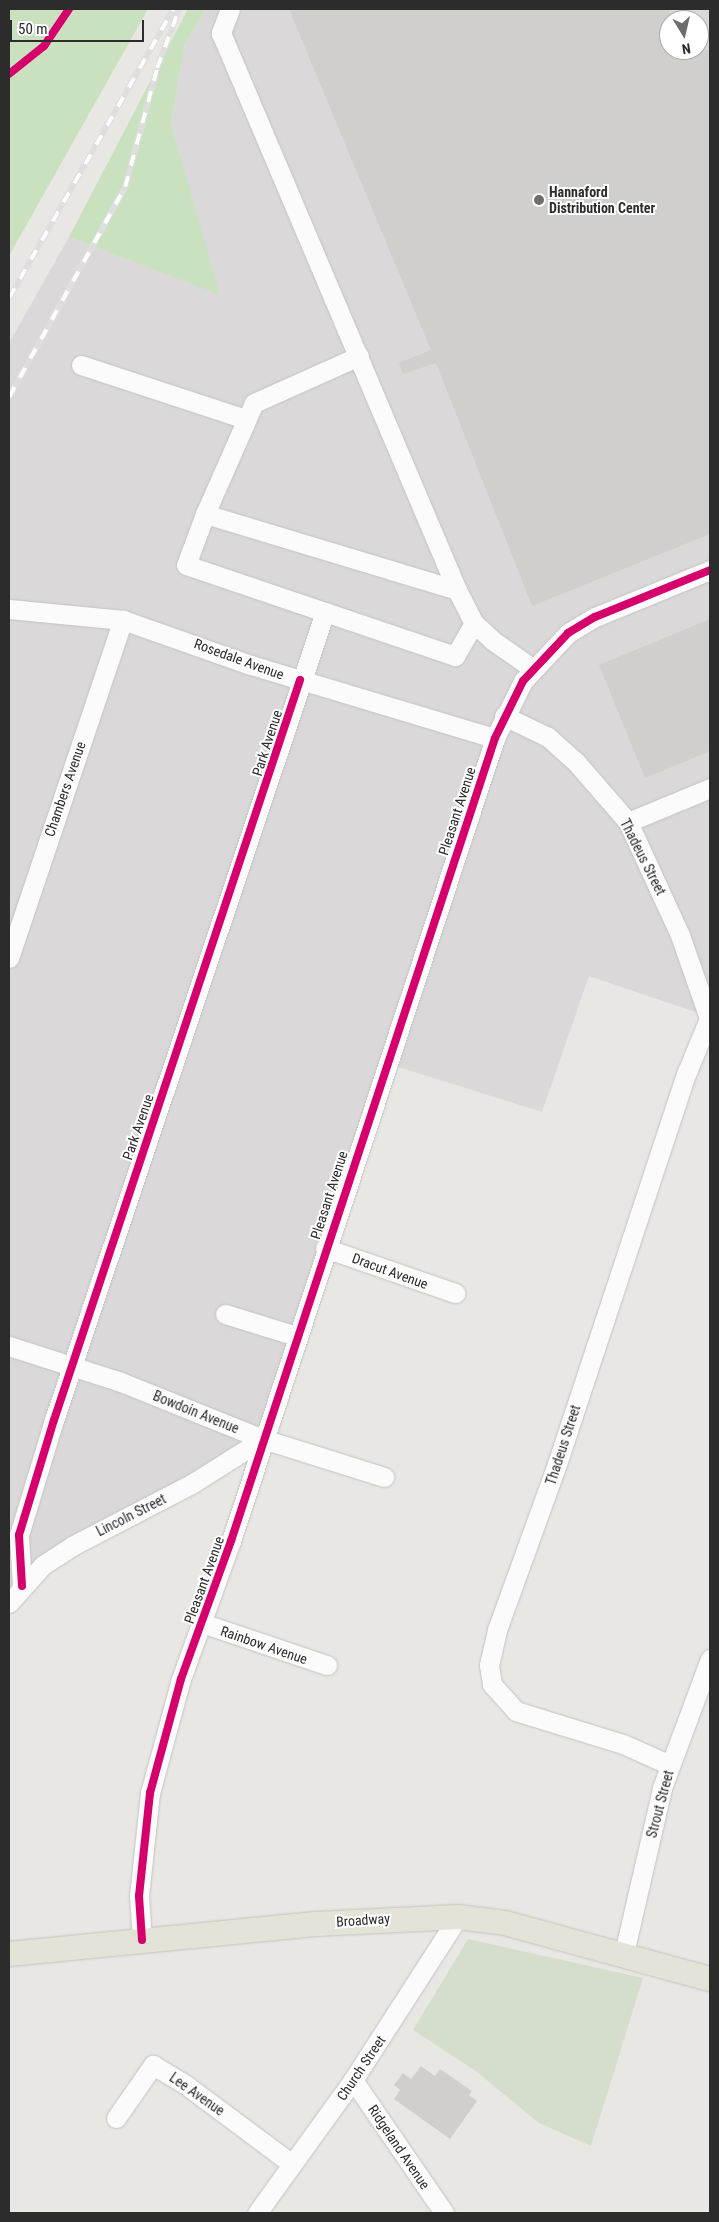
<!DOCTYPE html>
<style>
body{margin:0}
#map{position:relative;width:719px;height:2222px;overflow:hidden;background:#e9e7e3;font-family:"Roboto Condensed",sans-serif}
div>[style]{position:absolute}
[style*='--x']{left:calc(var(--x)*1px);top:calc(var(--y)*1px);width:calc(var(--w)*1px);rotate:calc(var(--a)*1deg)}
.industrial>*{inset:0;background:#dad8d9}
.green>*{inset:0;background:#cae1c0}
.cemetery>*{inset:0;background:#d5ddcc}
.building>*{inset:0;background:#d1cfcc}
.roads{filter:drop-shadow(0 0 1px #c4c3c3) drop-shadow(0 0 1px #c4c3c3)}
.minor>*{height:19px;margin:-9.5px;padding:0 9.5px;transform-origin:9.5px;border-radius:9.5px;background:#fcfbfb}
.major>*{height:24px;margin:-12px;padding:0 12px;transform-origin:12px;border-radius:12px;background:#e5e3d7}
.rail>*{height:5.5px;margin-top:-2.75px;transform-origin:0;background:repeating-linear-gradient(90deg,#fff 0 11px,#dedee0 0 22px);box-sizing:border-box;border-block:1px solid #dedee0}
.cycleway>*{height:8px;margin:-4px;padding:0 4px;transform-origin:4px;border-radius:4px;background:#d6006c}
.dots>*{width:14px;height:14px;translate:-50% -50%;box-sizing:border-box;border:2px solid #fff;border-radius:50%}
span{translate:-50% -50%;white-space:nowrap;text-align:center;line-height:1.15;-webkit-text-stroke:4px #fff;paint-order:stroke}
.poi-label{font-size:14px;color:#2c2c2c;font-weight:700}
.left{translate:0 -50%;text-align:left}
.street-label{font-size:14px;color:#2c2c2c}
.frame{position:absolute;inset:0;border:10px solid #2c2c2c;pointer-events:none}
.north{position:absolute;left:659px;top:10px;width:50px;height:50px;box-sizing:border-box;background:#fff;border:1px solid #ababab;border-radius:50%;rotate:171deg;font-size:14px;font-weight:700;line-height:20px;text-align:center;color:#2c2c2c}
.north::after{content:'';display:block;margin:auto;width:18px;height:22px;background:#6e6d6c;clip-path:polygon(50% 0,100% 100%,50% 72%,0 100%)}
.scale{position:absolute;left:10px;top:20px;width:134px;height:22px;box-sizing:border-box;border:2px solid #2c2c2c;border-top:0;padding-left:6px;font-size:15px;line-height:18px;white-space:nowrap;color:#2c2c2c;-webkit-text-stroke:4px #fff;paint-order:stroke}
</style>
<div id="map">
<div class="industrial">
<i style="clip-path:polygon(evenodd,206px 9px,710px 9px,710px 1017px,589px 976px,542px 1112px,386px 1063px,263px 1439px,99px 1529px,9px 1604px,9px 343px,69px 237px,219px 294px,171px 123px,185px 44px,206px 9px,669px 20px,699px 20px,699px 50px,669px 50px,669px 20px)"></i>
</div>
<div class="green">
<i style="clip-path:polygon(9px 9px,148px 9px,9px 256px)"></i>
<i style="clip-path:polygon(188px 9px,206px 9px,185px 44px,171px 123px,220px 295px,69px 237px)"></i>
</div>
<div class="cemetery">
<i style="clip-path:polygon(468px 1939px,643px 1978px,591px 2146px,539px 2123px,477px 2072px,413px 2030px)"></i>
</div>
<div class="building">
<i style="clip-path:polygon(289px 9px,669px 9px,669px 50px,710px 50px,710px 534px,532px 606px,436px 363px,403px 374px,399px 363px,431px 350px)"></i>
<i style="clip-path:polygon(710px 619px,710px 751px,645px 778px,599px 665px)"></i>
<i style="clip-path:polygon(421px 2066px,435px 2076px,440px 2069px,472px 2091px,469px 2095px,477px 2101px,450px 2139px,394px 2099px,400px 2090px,394px 2085px,403px 2073px,411px 2079px)"></i>
</div>
<div class="roads">
<div class="minor">
<i style="--x:230;--y:9;--w:26;--a:111"></i>
<i style="--x:221;--y:33;--w:605;--a:67.04"></i>
<i style="--x:457;--y:590;--w:37;--a:63"></i>
<i style="--x:474;--y:623;--w:25;--a:43"></i>
<i style="--x:492;--y:640;--w:49;--a:35"></i>
<i style="--x:81;--y:365;--w:173;--a:18.2"></i>
<i style="--x:205;--y:514;--w:121;--a:-66.2"></i>
<i style="--x:254;--y:403;--w:115;--a:-24.1"></i>
<i style="--x:457;--y:590;--w:263;--a:-163.2"></i>
<i style="--x:205;--y:514;--w:54;--a:110.4"></i>
<i style="--x:186;--y:565;--w:284;--a:18.7"></i>
<i style="--x:455;--y:656;--w:38;--a:-60"></i>
<i style="--x:9;--y:609;--w:115;--a:5.5"></i>
<i style="--x:123;--y:620;--w:136;--a:19.4"></i>
<i style="--x:251;--y:665;--w:255;--a:16.7"></i>
<i style="--x:504;--y:716;--w:49;--a:25.5"></i>
<i style="--x:548;--y:737;--w:38;--a:42"></i>
<i style="--x:576;--y:762;--w:79;--a:49.1"></i>
<i style="--x:628;--y:822;--w:124;--a:65.3"></i>
<i style="--x:680;--y:935;--w:91;--a:70.8"></i>
<i style="--x:628;--y:822;--w:89;--a:-22.5"></i>
<i style="--x:9;--y:958;--w:357;--a:-71.4"></i>
<i style="--x:325;--y:1248;--w:138;--a:19.1"></i>
<i style="--x:225;--y:1314;--w:74;--a:17.2"></i>
<i style="--x:9;--y:1346;--w:118;--a:17.8"></i>
<i style="--x:121;--y:1382;--w:153;--a:21.9"></i>
<i style="--x:263;--y:1439;--w:127;--a:17.4"></i>
<i style="--x:22;--y:1586;--w:51;--a:-93.4"></i>
<i style="--x:19;--y:1535;--w:120;--a:-73.1"></i>
<i style="--x:54;--y:1420;--w:852;--a:-71.46"></i>
<i style="--x:9;--y:1603;--w:51;--a:-48.2"></i>
<i style="--x:43;--y:1565;--w:35;--a:-33"></i>
<i style="--x:72;--y:1546;--w:136;--a:-27.5"></i>
<i style="--x:193;--y:1483;--w:83;--a:-32.2"></i>
<i style="--x:202;--y:1623;--w:132;--a:18.6"></i>
<i style="--x:670;--y:1765;--w:51;--a:-155.9"></i>
<i style="--x:623;--y:1744;--w:112;--a:-162.9"></i>
<i style="--x:516;--y:1711;--w:36;--a:-132"></i>
<i style="--x:492;--y:1684;--w:19;--a:-99"></i>
<i style="--x:489;--y:1665;--w:39;--a:-77"></i>
<i style="--x:498;--y:1627;--w:173;--a:-70.1"></i>
<i style="--x:557;--y:1464;--w:413;--a:-71.7"></i>
<i style="--x:687;--y:1072;--w:61;--a:-67.7"></i>
<i style="--x:142;--y:1940;--w:44;--a:-93.9"></i>
<i style="--x:139;--y:1896;--w:104;--a:-83.9"></i>
<i style="--x:150;--y:1793;--w:118;--a:-74.8"></i>
<i style="--x:181;--y:1679;--w:147;--a:-70.1"></i>
<i style="--x:231;--y:1541;--w:845;--a:-71.8"></i>
<i style="--x:495;--y:738;--w:64;--a:-63.8"></i>
<i style="--x:523;--y:681;--w:66;--a:-46.8"></i>
<i style="--x:568;--y:633;--w:31;--a:-31"></i>
<i style="--x:595;--y:617;--w:124;--a:-22.2"></i>
<i style="--x:624;--y:1953;--w:169;--a:-77"></i>
<i style="--x:662;--y:1788;--w:138;--a:-69.6"></i>
<i style="--x:353;--y:2080;--w:161;--a:55.6"></i>
<i style="--x:116;--y:2118;--w:65;--a:-55.1"></i>
<i style="--x:153;--y:2065;--w:39;--a:31"></i>
<i style="--x:186;--y:2085;--w:132;--a:36.7"></i>
<i style="--x:257;--y:2213;--w:164;--a:-54.2"></i>
<i style="--x:353;--y:2080;--w:194;--a:-57.2"></i>
</div>
<div class="major">
<i style="--x:9;--y:1954;--w:308;--a:-5.6"></i>
<i style="--x:316;--y:1924;--w:142;--a:-2.8"></i>
<i style="--x:458;--y:1917;--w:47;--a:7.3"></i>
<i style="--x:505;--y:1923;--w:213;--a:15.3"></i>
</div>
</div>
<div class="rail">
<i style="--x:9;--y:298;--w:332;--a:-60.4"></i>
<i style="--x:9;--y:397;--w:240;--a:-61.1"></i>
<i style="--x:125;--y:187;--w:123;--a:-74.9"></i>
<i style="--x:157;--y:68;--w:63;--a:-69.6"></i>
</div>
<div class="cycleway">
<i style="--x:9;--y:74;--w:45;--a:-38.7"></i>
<i style="--x:44;--y:46;--w:45;--a:-56"></i>
<i style="--x:22;--y:1586;--w:51;--a:-93.4"></i>
<i style="--x:19;--y:1535;--w:120;--a:-73.1"></i>
<i style="--x:54;--y:1420;--w:780;--a:-71.61"></i>
<i style="--x:142;--y:1940;--w:44;--a:-93.9"></i>
<i style="--x:139;--y:1896;--w:104;--a:-83.9"></i>
<i style="--x:150;--y:1793;--w:118;--a:-74.8"></i>
<i style="--x:181;--y:1679;--w:147;--a:-70.1"></i>
<i style="--x:231;--y:1541;--w:845;--a:-71.8"></i>
<i style="--x:495;--y:738;--w:64;--a:-63.8"></i>
<i style="--x:523;--y:681;--w:66;--a:-46.8"></i>
<i style="--x:568;--y:633;--w:31;--a:-31"></i>
<i style="--x:595;--y:617;--w:124;--a:-22.2"></i>
</div>
<div class="dots">
<i style="left:539px;top:200px;background:#6e6d6c"></i>
</div>
<div class="poi-label">
<span class="left" style="left:549px;top:200px">Hannaford<br>Distribution Center</span>
</div>
<div class="street-label">
<span style="left:239px;top:659px;rotate:20deg">Rosedale Avenue</span>
<span style="left:267px;top:743px;rotate:-72deg">Park Avenue</span>
<span style="left:65px;top:789px;rotate:-71deg">Chambers Avenue</span>
<span style="left:457px;top:811px;rotate:-72deg">Pleasant Avenue</span>
<span style="left:643px;top:857px;rotate:63deg">Thadeus Street</span>
<span style="left:138px;top:1127px;rotate:-71deg">Park Avenue</span>
<span style="left:329px;top:1195px;rotate:-72deg">Pleasant Avenue</span>
<span style="left:390px;top:1271px;rotate:20deg">Dracut Avenue</span>
<span style="left:196px;top:1412px;rotate:22deg">Bowdoin Avenue</span>
<span style="left:563px;top:1445px;rotate:-72deg">Thadeus Street</span>
<span style="left:131px;top:1515px;rotate:-27deg">Lincoln Street</span>
<span style="left:204px;top:1580px;rotate:-70deg">Pleasant Avenue</span>
<span style="left:264px;top:1645px;rotate:19deg">Rainbow Avenue</span>
<span style="left:660px;top:1804px;rotate:-75deg">Strout Street</span>
<span style="left:363px;top:1920px;rotate:-4deg">Broadway</span>
<span style="left:361px;top:2068px;rotate:-56deg">Church Street</span>
<span style="left:197px;top:2094px;rotate:35deg">Lee Avenue</span>
<span style="left:399px;top:2147px;rotate:56deg">Ridgeland Avenue</span>
</div>
<div class="frame"></div>
<div class="north">N</div>
<div class="scale">50 m</div>
</div>
